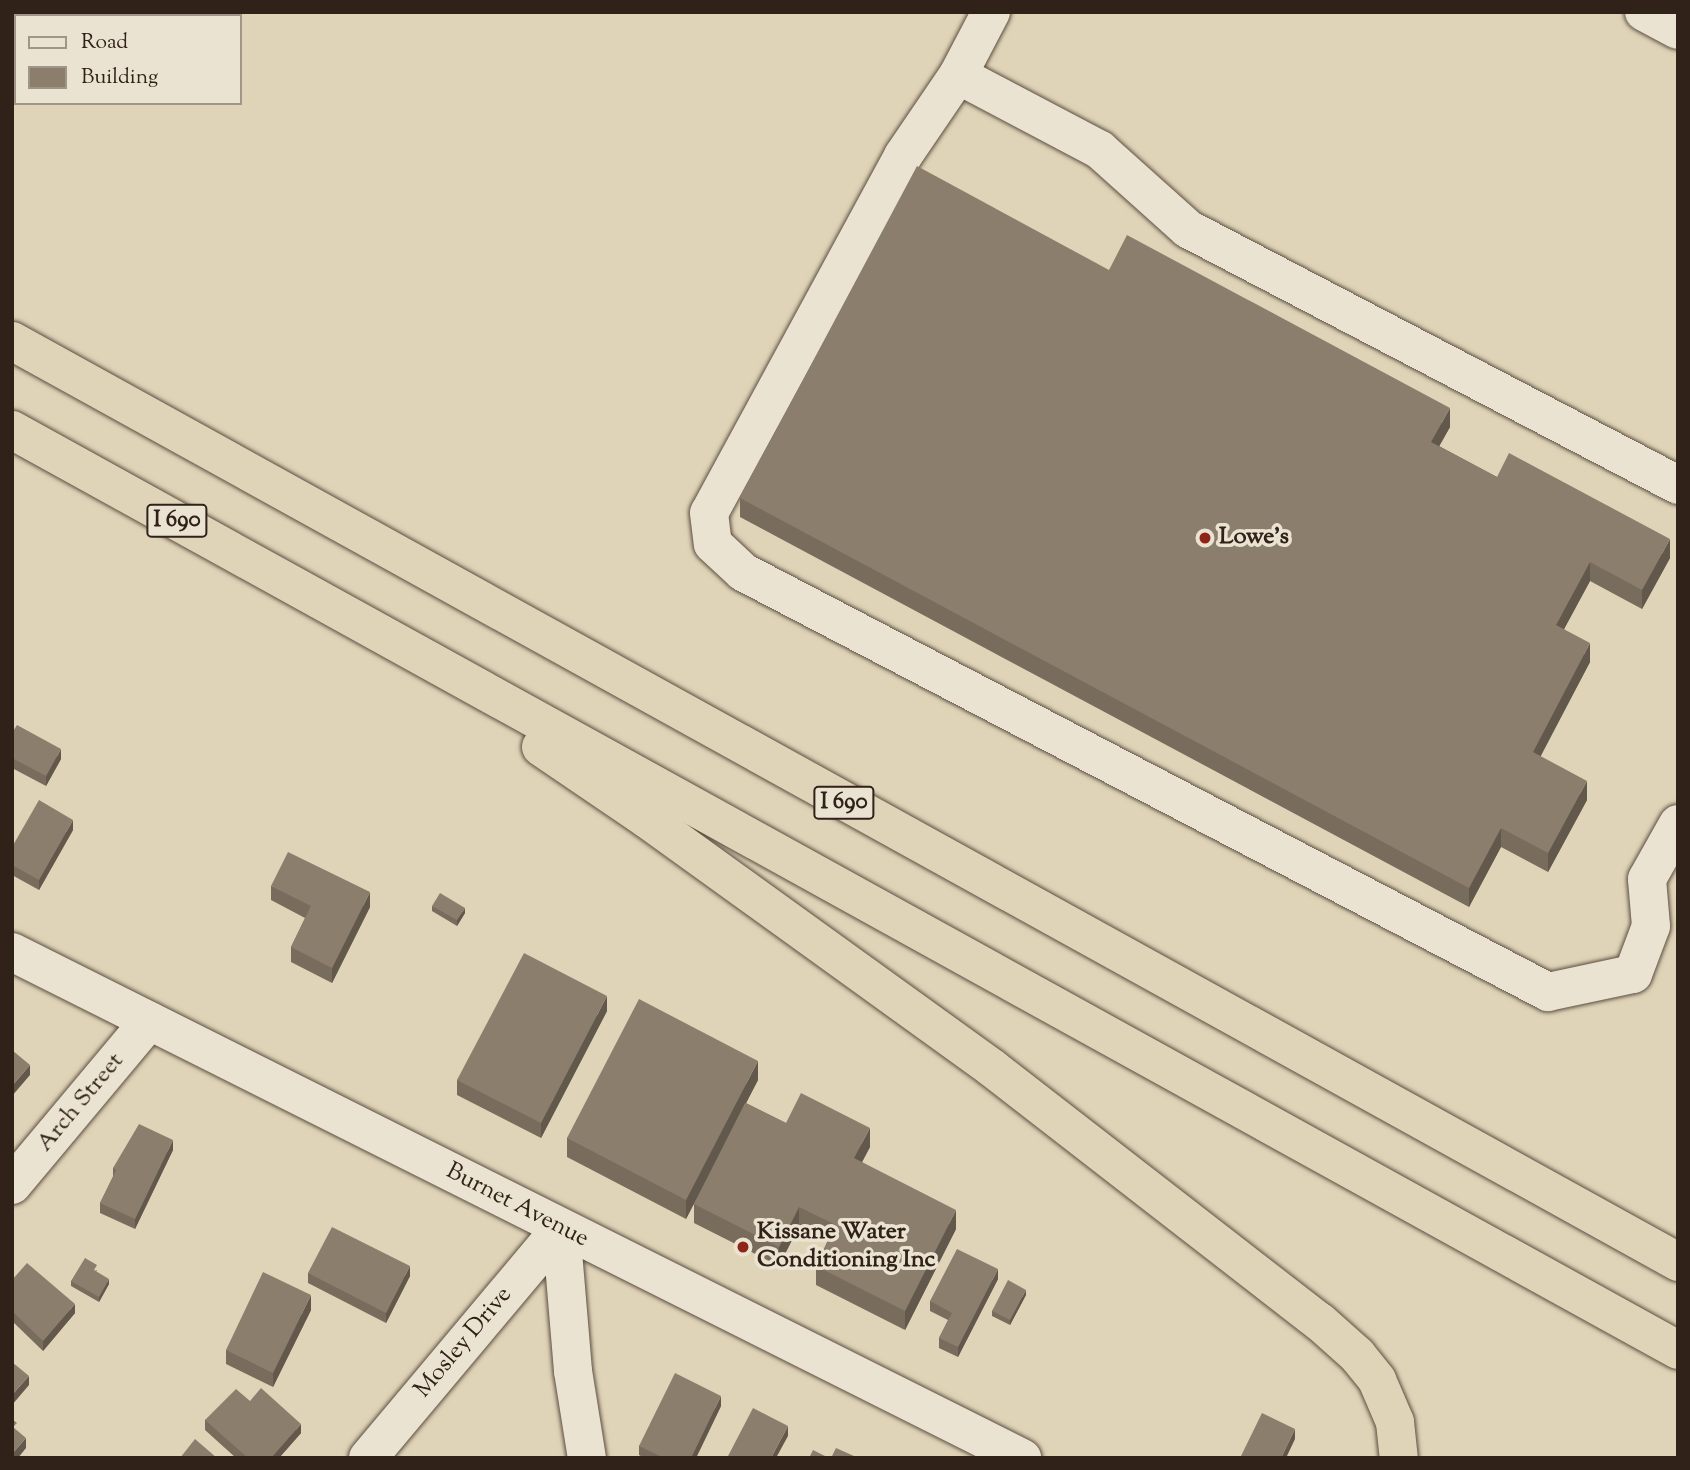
<!DOCTYPE html>
<style>
body{margin:0}
#map{position:relative;width:1690px;height:1470px;overflow:hidden;background:#e0d4b8;font-family:"Sorts Mill Goudy",serif}
div>[style]{position:absolute}
[style*='--x']{left:calc(var(--x)*1px);top:calc(var(--y)*1px);width:calc(var(--w)*1px);rotate:calc(var(--a)*1deg)}
.roads{filter:drop-shadow(0 0 2px #5c4e41) drop-shadow(0 0 2px #5c4e41)}
.minor>*{height:38px;margin:-19px;padding:0 19px;transform-origin:19px;border-radius:19px;background:#ebe3d1}
.highway>*{height:38px;margin:-19px;padding:0 19px;transform-origin:19px;border-radius:19px;background:#e0d4b8}
.wall>*{inset:0;background:#786c5d}
.shaded-wall>*{inset:0;background:#62584c}
.building>*{inset:0;background:#8c7e6c}
.dots>*{width:19px;height:19px;translate:-50% -50%;box-sizing:border-box;border:4px solid #ebe3d1;border-radius:50%}
span{translate:-50% -50%;white-space:nowrap;text-align:center;line-height:1.15;-webkit-text-stroke:7px #ebe3d1;paint-order:stroke}
.shield-label span{padding:2px 5px;background:#ebe3d1;border:2px solid;border-radius:5px;-webkit-text-stroke-width:0}
.shield-label{font-size:23px;color:#302119;font-weight:700}
.poi-label{font-size:24px;color:#302119;font-weight:700}
.left{translate:0 -50%;text-align:left}
.street-label{font-size:24px;color:#302119}
.frame{position:absolute;inset:0;border:14px solid #302119;pointer-events:none}
.legend{position:absolute;left:14px;top:14px;width:228px;height:91px;box-sizing:border-box;background:#ebe3d1;border:2px solid #a09587;margin:0;padding:9px 12px;list-style:none;font-size:21px;color:#302119}
.legend li{display:flex;align-items:center;gap:14px;height:35px}
.legend b{width:35px;border:2px solid #a09587}
</style>
<div id="map">
<div class="roads">
<div class="minor">
<i style="--x:991;--y:12;--w:71;--a:117.6"></i>
<i style="--x:958;--y:75;--w:161;--a:27.8"></i>
<i style="--x:1100;--y:150;--w:118;--a:41.9"></i>
<i style="--x:1188;--y:229;--w:553;--a:27.58"></i>
<i style="--x:1644;--y:12;--w:38;--a:28"></i>
<i style="--x:958;--y:75;--w:98;--a:124.2"></i>
<i style="--x:903;--y:156;--w:406;--a:118.5"></i>
<i style="--x:709;--y:513;--w:31;--a:83"></i>
<i style="--x:713;--y:544;--w:41;--a:43"></i>
<i style="--x:743;--y:572;--w:908;--a:27.55"></i>
<i style="--x:1548;--y:992;--w:87;--a:-12"></i>
<i style="--x:1633;--y:974;--w:51;--a:-69.4"></i>
<i style="--x:1651;--y:926;--w:47;--a:-94.9"></i>
<i style="--x:1647;--y:879;--w:63;--a:-60.6"></i>
<i style="--x:12;--y:952;--w:1130;--a:26.61"></i>
<i style="--x:12;--y:1185;--w:214;--a:-50.1"></i>
<i style="--x:561;--y:1228;--w:144;--a:85.2"></i>
<i style="--x:573;--y:1371;--w:88;--a:80.9"></i>
<i style="--x:368;--y:1458;--w:300;--a:-50"></i>
</div>
<div class="highway">
<i style="--x:12;--y:341;--w:1904;--a:28.93"></i>
<i style="--x:12;--y:430;--w:1903;--a:28.91"></i>
<i style="--x:541;--y:747;--w:128;--a:34.2"></i>
<i style="--x:647;--y:819;--w:425;--a:35.8"></i>
<i style="--x:992;--y:1068;--w:415;--a:37.8"></i>
<i style="--x:1320;--y:1322;--w:50;--a:41.7"></i>
<i style="--x:1357;--y:1355;--w:32;--a:51"></i>
<i style="--x:1377;--y:1380;--w:46;--a:66.8"></i>
<i style="--x:1395;--y:1422;--w:36;--a:84"></i>
</div>
</div>
<div class="wall">
<i style="clip-path:polygon(1109px 270px,1450px 427px,1439px 446px,1497px 477px,1670px 558px,1642px 609px,1590px 581px,1564px 629px,1590px 662px,1540px 756px,1587px 800px,1548px 872px,1501px 847px,1469px 907px,740px 517px,740px 498px)"></i>
<i style="clip-path:polygon(12px 733px,61px 759px,46px 786px,12px 768px)"></i>
<i style="clip-path:polygon(73px 830px,39px 890px,12px 875px,12px 847px)"></i>
<i style="clip-path:polygon(271px 886px,370px 907px,332px 983px,291px 962px,291px 947px,305px 918px,271px 900px)"></i>
<i style="clip-path:polygon(432px 906px,465px 913px,457px 926px,432px 911px)"></i>
<i style="clip-path:polygon(607px 1011px,541px 1138px,457px 1095px,457px 1080px)"></i>
<i style="clip-path:polygon(758px 1080px,746px 1103px,786px 1123px,870px 1147px,862px 1162px,956px 1229px,905px 1330px,816px 1285px,816px 1266px,828px 1240px,799px 1226px,779px 1266px,694px 1223px,694px 1204px,713px 1167px,686px 1219px,567px 1157px,567px 1138px)"></i>
<i style="clip-path:polygon(173px 1150px,135px 1229px,100px 1213px,100px 1203px,113px 1177px,113px 1168px)"></i>
<i style="clip-path:polygon(97px 1270px,96px 1272px,109px 1284px,99px 1302px,71px 1286px,71px 1281px)"></i>
<i style="clip-path:polygon(308px 1273px,410px 1276px,386px 1323px,308px 1283px)"></i>
<i style="clip-path:polygon(998px 1279px,958px 1357px,939px 1348px,939px 1338px,948px 1320px,930px 1311px,930px 1301px)"></i>
<i style="clip-path:polygon(12px 1280px,75px 1313px,43px 1351px,12px 1321px)"></i>
<i style="clip-path:polygon(1026px 1295px,1010px 1325px,992px 1316px,992px 1311px)"></i>
<i style="clip-path:polygon(311px 1310px,273px 1387px,226px 1364px,226px 1350px)"></i>
<i style="clip-path:polygon(250px 1401px,301px 1433px,279px 1458px,236px 1458px,205px 1430px,205px 1420px)"></i>
<i style="clip-path:polygon(721px 1406px,696px 1458px,644px 1458px,639px 1455px,639px 1446px)"></i>
</div>
<div class="shaded-wall">
<i style="clip-path:polygon(1450px 408px,1450px 427px,1431px 461px,1431px 442px)"></i>
<i style="clip-path:polygon(1670px 539px,1670px 558px,1642px 609px,1642px 590px)"></i>
<i style="clip-path:polygon(1590px 562px,1590px 581px,1556px 644px,1556px 625px)"></i>
<i style="clip-path:polygon(1590px 643px,1590px 662px,1533px 771px,1533px 752px)"></i>
<i style="clip-path:polygon(61px 749px,61px 759px,46px 786px,46px 776px)"></i>
<i style="clip-path:polygon(1587px 781px,1587px 800px,1548px 872px,1548px 853px)"></i>
<i style="clip-path:polygon(73px 820px,73px 830px,39px 890px,39px 880px)"></i>
<i style="clip-path:polygon(1501px 828px,1501px 847px,1469px 907px,1469px 888px)"></i>
<i style="clip-path:polygon(370px 892px,370px 907px,332px 983px,332px 968px)"></i>
<i style="clip-path:polygon(465px 908px,465px 913px,457px 926px,457px 920px)"></i>
<i style="clip-path:polygon(607px 996px,607px 1011px,541px 1138px,541px 1123px)"></i>
<i style="clip-path:polygon(758px 1061px,758px 1080px,686px 1219px,686px 1200px)"></i>
<i style="clip-path:polygon(30px 1065px,30px 1075px,12px 1096px,12px 1086px)"></i>
<i style="clip-path:polygon(870px 1128px,870px 1147px,854px 1177px,854px 1158px)"></i>
<i style="clip-path:polygon(173px 1140px,173px 1150px,135px 1229px,135px 1219px)"></i>
<i style="clip-path:polygon(799px 1207px,799px 1226px,779px 1266px,779px 1247px)"></i>
<i style="clip-path:polygon(956px 1210px,956px 1229px,905px 1330px,905px 1311px)"></i>
<i style="clip-path:polygon(410px 1266px,410px 1276px,386px 1323px,386px 1313px)"></i>
<i style="clip-path:polygon(998px 1269px,998px 1279px,958px 1357px,958px 1347px)"></i>
<i style="clip-path:polygon(109px 1279px,109px 1284px,99px 1302px,99px 1297px)"></i>
<i style="clip-path:polygon(1026px 1290px,1026px 1295px,1010px 1325px,1010px 1320px)"></i>
<i style="clip-path:polygon(311px 1295px,311px 1310px,273px 1387px,273px 1373px)"></i>
<i style="clip-path:polygon(75px 1304px,75px 1313px,43px 1351px,43px 1341px)"></i>
<i style="clip-path:polygon(29px 1376px,29px 1385px,12px 1405px,12px 1395px)"></i>
<i style="clip-path:polygon(721px 1396px,721px 1406px,696px 1458px,691px 1458px)"></i>
<i style="clip-path:polygon(301px 1424px,301px 1433px,279px 1458px,271px 1458px)"></i>
<i style="clip-path:polygon(788px 1426px,788px 1436px,776px 1458px,771px 1458px)"></i>
<i style="clip-path:polygon(1295px 1429px,1295px 1439px,1286px 1458px,1281px 1458px)"></i>
<i style="clip-path:polygon(26px 1438px,26px 1448px,18px 1458px,12px 1458px,12px 1454px)"></i>
</div>
<div class="building">
<i style="clip-path:polygon(917px 166px,1109px 270px,1127px 235px,1450px 408px,1431px 442px,1497px 477px,1509px 453px,1670px 539px,1642px 590px,1590px 562px,1556px 625px,1590px 643px,1533px 752px,1587px 781px,1548px 853px,1501px 828px,1469px 888px,740px 498px)"></i>
<i style="clip-path:polygon(17px 725px,61px 749px,46px 776px,12px 758px,12px 733px)"></i>
<i style="clip-path:polygon(39px 800px,73px 820px,39px 880px,12px 865px,12px 847px)"></i>
<i style="clip-path:polygon(288px 852px,370px 892px,332px 968px,291px 947px,311px 906px,271px 886px)"></i>
<i style="clip-path:polygon(440px 893px,465px 908px,457px 920px,432px 906px)"></i>
<i style="clip-path:polygon(524px 953px,607px 996px,541px 1123px,457px 1080px)"></i>
<i style="clip-path:polygon(639px 999px,758px 1061px,686px 1200px,567px 1138px)"></i>
<i style="clip-path:polygon(12px 1050px,30px 1065px,12px 1086px)"></i>
<i style="clip-path:polygon(801px 1093px,870px 1128px,854px 1158px,956px 1210px,905px 1311px,816px 1266px,836px 1225px,799px 1207px,779px 1247px,694px 1204px,745px 1103px,786px 1123px)"></i>
<i style="clip-path:polygon(139px 1124px,173px 1140px,135px 1219px,100px 1203px,116px 1170px,113px 1168px)"></i>
<i style="clip-path:polygon(332px 1227px,410px 1266px,386px 1313px,308px 1273px)"></i>
<i style="clip-path:polygon(957px 1249px,998px 1269px,958px 1347px,939px 1338px,952px 1313px,930px 1301px)"></i>
<i style="clip-path:polygon(85px 1258px,97px 1265px,94px 1270px,109px 1279px,99px 1297px,71px 1281px)"></i>
<i style="clip-path:polygon(27px 1263px,75px 1304px,43px 1341px,12px 1311px,12px 1280px)"></i>
<i style="clip-path:polygon(263px 1272px,311px 1295px,273px 1373px,226px 1350px)"></i>
<i style="clip-path:polygon(1008px 1280px,1026px 1290px,1010px 1320px,992px 1311px)"></i>
<i style="clip-path:polygon(12px 1362px,29px 1376px,12px 1395px)"></i>
<i style="clip-path:polygon(675px 1373px,721px 1396px,691px 1458px,664px 1458px,639px 1446px)"></i>
<i style="clip-path:polygon(261px 1388px,301px 1424px,271px 1458px,248px 1458px,205px 1420px,236px 1389px,250px 1401px)"></i>
<i style="clip-path:polygon(753px 1408px,788px 1426px,771px 1458px,727px 1458px)"></i>
<i style="clip-path:polygon(1262px 1413px,1295px 1429px,1281px 1458px,1240px 1458px)"></i>
<i style="clip-path:polygon(12px 1419px,17px 1423px,13px 1427px,26px 1438px,12px 1454px)"></i>
<i style="clip-path:polygon(195px 1439px,217px 1458px,180px 1458px)"></i>
<i style="clip-path:polygon(836px 1448px,854px 1456px,853px 1458px,831px 1458px)"></i>
<i style="clip-path:polygon(813px 1450px,829px 1458px,809px 1458px)"></i>
</div>
<div class="dots">
<i style="left:1205px;top:538px;background:#8f2418"></i>
<i style="left:743px;top:1247px;background:#8f2418"></i>
</div>
<div class="shield-label">
<span style="left:177px;top:521px">I 690</span>
<span style="left:844px;top:803px">I 690</span>
</div>
<div class="poi-label">
<span class="left" style="left:1219px;top:538px">Lowe's</span>
<span class="left" style="left:757px;top:1247px">Kissane Water<br>Conditioning Inc</span>
</div>
<div class="street-label">
<span style="left:81px;top:1103px;rotate:-50deg">Arch Street</span>
<span style="left:517px;top:1206px;rotate:27deg">Burnet Avenue</span>
<span style="left:464px;top:1343px;rotate:-50deg">Mosley Drive</span>
</div>
<div class="frame"></div>
<ul class="legend">
<li><b style="height:9px;background:#ebe3d1"></b>Road</li>
<li><b style="height:19px;background:#8c7e6c"></b>Building</li>
</ul>
</div>
